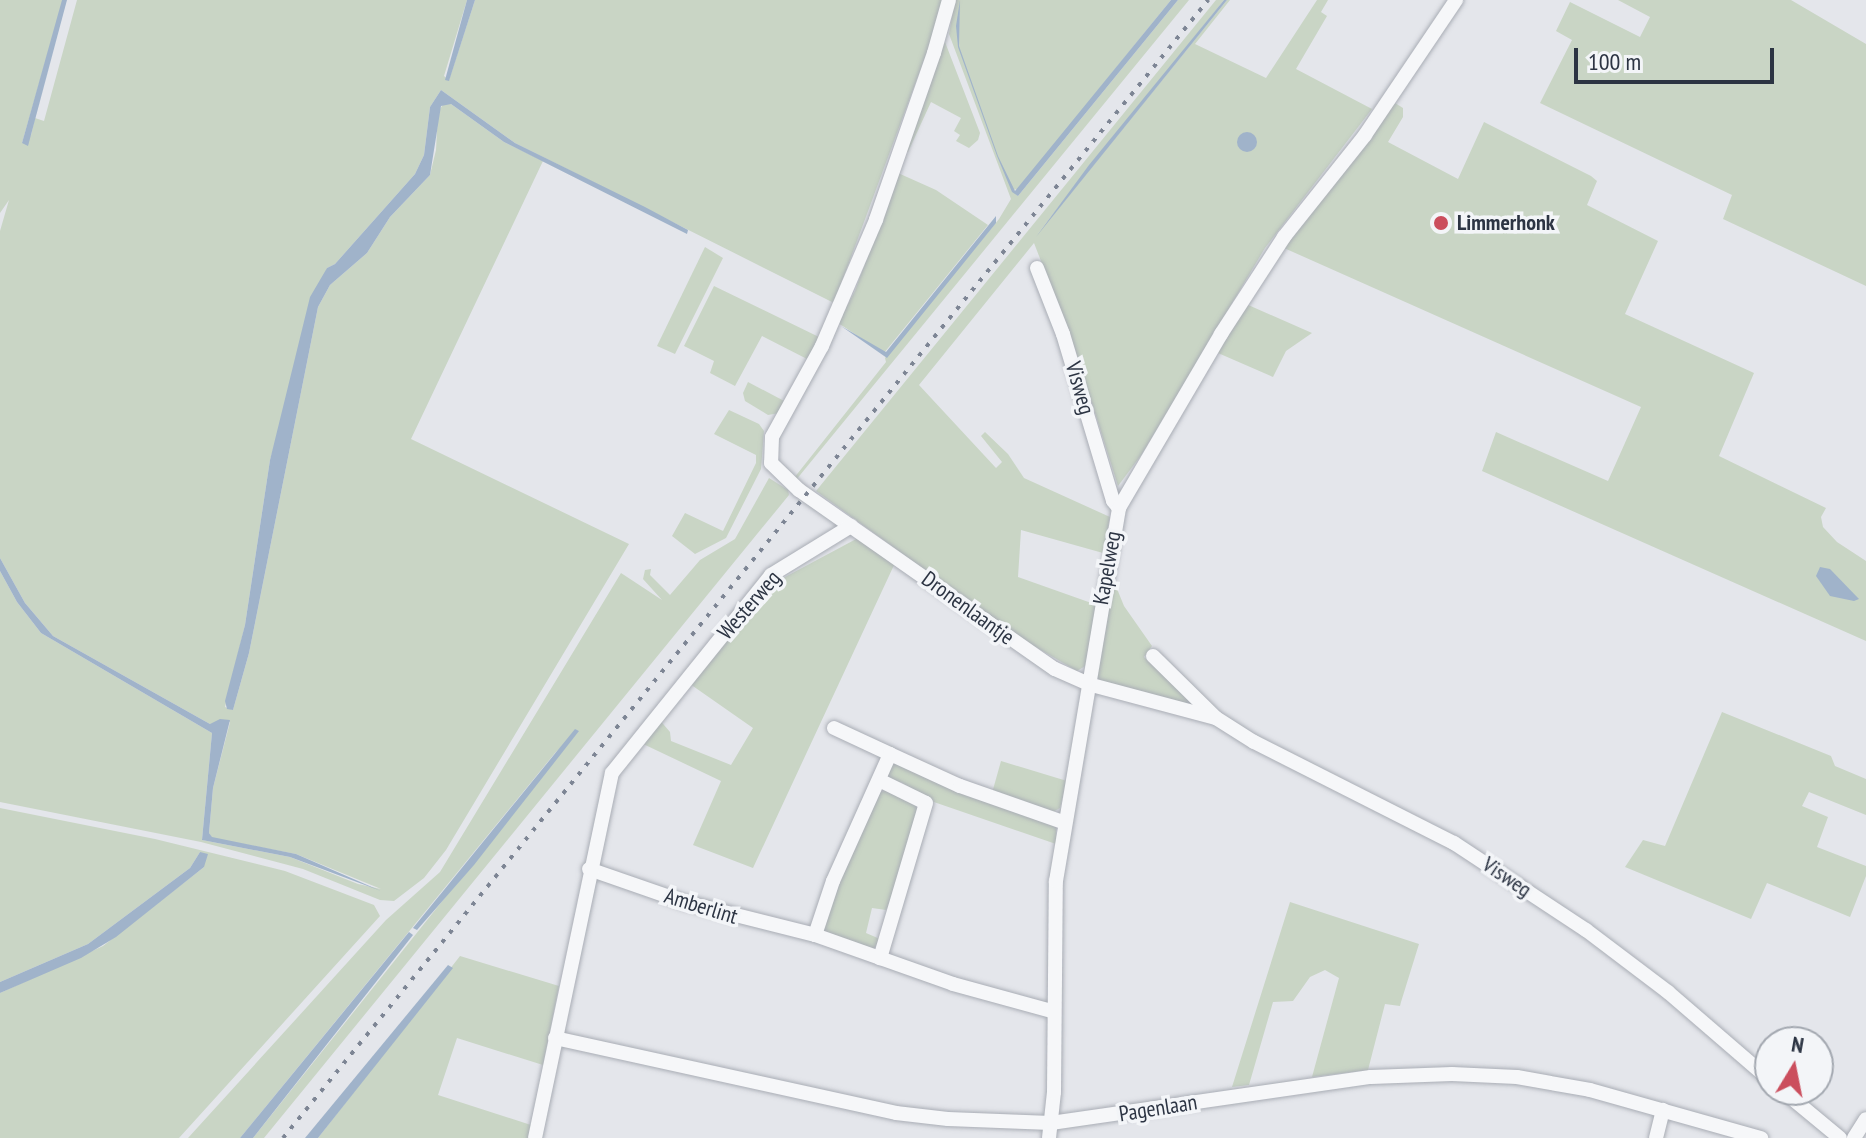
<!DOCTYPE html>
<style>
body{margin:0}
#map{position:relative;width:1866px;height:1138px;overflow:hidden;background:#e4e6eb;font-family:"PT Sans Narrow",sans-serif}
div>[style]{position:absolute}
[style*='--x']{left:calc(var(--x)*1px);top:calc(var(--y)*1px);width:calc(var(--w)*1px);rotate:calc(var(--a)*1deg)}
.green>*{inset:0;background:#c9d5c5}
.water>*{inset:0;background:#a0b3ca}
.round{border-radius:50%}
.roads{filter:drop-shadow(0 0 2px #a9adb5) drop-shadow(0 0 2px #a9adb5)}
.minor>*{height:14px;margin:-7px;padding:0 7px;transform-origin:7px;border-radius:7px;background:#f6f7f9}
.rail>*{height:4px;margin-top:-2px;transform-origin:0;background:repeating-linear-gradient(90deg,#7d8594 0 4px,transparent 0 12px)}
.dots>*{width:22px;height:22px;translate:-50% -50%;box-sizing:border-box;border:4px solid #f3f5f8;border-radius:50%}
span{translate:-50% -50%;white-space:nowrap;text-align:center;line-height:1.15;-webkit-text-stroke:7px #f3f5f8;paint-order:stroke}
.poi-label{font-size:22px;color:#2c3443;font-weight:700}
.left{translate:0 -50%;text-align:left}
.street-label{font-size:22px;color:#2c3443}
.north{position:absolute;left:1754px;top:1026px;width:80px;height:80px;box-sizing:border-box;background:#f3f5f8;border:2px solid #a3a8b0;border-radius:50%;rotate:10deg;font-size:22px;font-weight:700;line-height:32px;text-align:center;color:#2c3443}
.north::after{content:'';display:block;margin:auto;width:28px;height:36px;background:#cb4e5d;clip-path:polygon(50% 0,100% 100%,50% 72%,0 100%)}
.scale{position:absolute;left:1574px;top:48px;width:200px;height:36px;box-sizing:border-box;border:4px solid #2c3443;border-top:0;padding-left:10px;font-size:24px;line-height:28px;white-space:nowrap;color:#2c3443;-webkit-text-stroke:6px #f3f5f8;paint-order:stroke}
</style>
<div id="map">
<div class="green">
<i style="clip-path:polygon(0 0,63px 0,22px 143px,31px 135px,35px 118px,44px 121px,77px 0,467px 0,444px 76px,449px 80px,475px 0,943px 0,931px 41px,834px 303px,515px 143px,441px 90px,430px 107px,424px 155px,415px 174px,335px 264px,327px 268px,270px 460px,245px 625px,225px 707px,233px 710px,249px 653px,318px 307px,330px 285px,367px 253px,390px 217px,430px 175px,436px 150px,438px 112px,444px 103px,451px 104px,504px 142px,543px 161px,411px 439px,629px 544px,446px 850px,424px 878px,394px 901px,380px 900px,303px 869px,201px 842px,0 802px,0 571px,17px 602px,41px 633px,212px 733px,202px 840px,290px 857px,358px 884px,381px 889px,296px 854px,212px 838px,209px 833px,213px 788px,230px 722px,210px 724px,53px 636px,25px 603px,0 558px,0 231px,9px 200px,0 213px)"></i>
<i style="clip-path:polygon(955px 0,1171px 0,1018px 189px,1012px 190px,1018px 196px,1178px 0,1189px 0,796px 480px,794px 478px,886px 362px,885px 358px,999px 219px,1011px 199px,949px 34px)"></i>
<i style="clip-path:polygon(1216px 0,1224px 0,1035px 237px,1227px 0,1230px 0,1195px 44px,1266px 78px,1317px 0,1328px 0,1321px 12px,1327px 16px,1296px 69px,1372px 109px,1265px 248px,1142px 454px,1118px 486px,1075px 349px,1034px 243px,919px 385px,996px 468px,1002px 462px,981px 436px,985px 432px,1008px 454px,1024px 478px,1110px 517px,1103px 553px,1021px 530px,1018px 577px,1097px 605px,1087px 665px,1077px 671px,1010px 632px,816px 491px)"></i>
<i style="clip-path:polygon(1618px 0,1791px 0,1866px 44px,1866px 286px,1723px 219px,1732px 195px,1540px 103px,1572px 40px,1556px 31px,1570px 2px,1640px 37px,1650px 17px)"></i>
<i style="clip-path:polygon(945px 42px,980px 133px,978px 140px,969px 148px,956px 141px,960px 135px,954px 131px,961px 118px,931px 102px,908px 152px,905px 149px)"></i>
<i style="clip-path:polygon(1395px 103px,1403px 108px,1403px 117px,1388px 142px,1458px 179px,1484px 122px,1591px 176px,1597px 181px,1587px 205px,1658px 241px,1625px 314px,1754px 373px,1719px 456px,1826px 508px,1821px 517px,1823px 527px,1837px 542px,1866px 561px,1866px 641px,1482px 471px,1496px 432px,1608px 481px,1641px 407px,1284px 248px)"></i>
<i style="clip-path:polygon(898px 173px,936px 190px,988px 225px,884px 353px,838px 323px,855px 291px)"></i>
<i style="clip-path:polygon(705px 247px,723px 258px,675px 354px,657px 346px)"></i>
<i style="clip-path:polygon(714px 286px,819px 337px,809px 360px,762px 336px,735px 386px,710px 373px,714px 361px,684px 346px)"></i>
<i style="clip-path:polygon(1246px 304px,1312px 333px,1286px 351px,1273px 377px,1218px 353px)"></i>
<i style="clip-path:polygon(748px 382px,786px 402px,779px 413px,768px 415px,745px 401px,743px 393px)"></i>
<i style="clip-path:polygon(729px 410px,759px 424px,764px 431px,761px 469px,726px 538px,695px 554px,672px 536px,685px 513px,723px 531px,756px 463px,756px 455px,714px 434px)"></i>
<i style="clip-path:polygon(769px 478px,788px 490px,789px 495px,264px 1138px,253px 1138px,579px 730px,555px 753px,240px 1138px,188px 1138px,386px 920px,440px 872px,621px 573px,662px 600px,643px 579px,645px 570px,651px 569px,650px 575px,670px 595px,700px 560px,735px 539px)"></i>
<i style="clip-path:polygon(858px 538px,895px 563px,753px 868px,693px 845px,721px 781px,639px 742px,658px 718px,670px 732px,671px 741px,731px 765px,753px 728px,690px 684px,772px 584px)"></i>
<i style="clip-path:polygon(1111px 574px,1124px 606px,1152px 646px,1144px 657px,1202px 708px,1096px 680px)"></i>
<i style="clip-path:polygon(1722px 712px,1831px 756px,1835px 766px,1866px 779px,1866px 815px,1809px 792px,1802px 806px,1828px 817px,1817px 847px,1866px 866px,1866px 876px,1850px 917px,1767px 883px,1751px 919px,1625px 867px,1643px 840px,1665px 846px)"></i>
<i style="clip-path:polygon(1001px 761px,1067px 781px,1060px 808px,1053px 812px,992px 793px)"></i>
<i style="clip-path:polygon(897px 762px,1056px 826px,1056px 844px,931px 801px,901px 782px,899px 786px,888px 777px,890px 767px)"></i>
<i style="clip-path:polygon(889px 790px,916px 804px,918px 817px,888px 907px,886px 910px,872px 908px,866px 933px,880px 939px,873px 950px,823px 933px,835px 887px,880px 792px)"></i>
<i style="clip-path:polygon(0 808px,155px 839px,285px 871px,374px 905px,380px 916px,179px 1138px,0 1138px,0 993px,103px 946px,204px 867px,200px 852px,190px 868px,88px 944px,0 982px)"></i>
<i style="clip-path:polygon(1290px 902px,1419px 944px,1401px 1002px,1400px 1006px,1385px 1004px,1368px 1070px,1312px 1077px,1339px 978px,1325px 970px,1310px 977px,1293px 1001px,1273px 1002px,1249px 1085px,1232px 1087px)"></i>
<i style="clip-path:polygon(460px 956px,559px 986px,543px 1065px,457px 1038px,438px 1095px,531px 1125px,528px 1138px,318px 1138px)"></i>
</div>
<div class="water">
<i style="clip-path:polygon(62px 0,67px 0,28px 146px,22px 143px)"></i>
<i style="clip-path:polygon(467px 0,475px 0,449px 81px,445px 80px)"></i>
<i style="clip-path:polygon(960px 0,959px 46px,998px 156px,1015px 191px,1171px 0,1178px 0,1018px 196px,1012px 192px,997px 156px,958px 47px,956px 26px)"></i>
<i style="clip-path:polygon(1224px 0,1227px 0,1036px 237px,1089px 165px)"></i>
<i style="clip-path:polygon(441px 90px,515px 143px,645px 207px,688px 230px,687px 234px,504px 142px,451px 104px,441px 106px,430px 175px,390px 217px,367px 253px,330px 285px,318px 307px,249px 653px,233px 710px,227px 709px,225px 701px,245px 625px,270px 460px,310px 297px,327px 268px,335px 264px,415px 174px,424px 155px,430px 107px)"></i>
<i class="round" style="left:1237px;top:132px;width:20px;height:20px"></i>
<i style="clip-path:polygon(996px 216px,996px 223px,887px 358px,841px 326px,886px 352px)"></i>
<i style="clip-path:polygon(0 558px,25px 603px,53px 636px,210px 724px,220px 719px,230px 720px,213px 788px,209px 833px,212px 837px,296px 854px,381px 891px,290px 857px,202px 840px,212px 733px,41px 633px,17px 602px,0 571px)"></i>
<i style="clip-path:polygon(1820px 567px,1830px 569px,1859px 599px,1854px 601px,1830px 596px,1816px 576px)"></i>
<i style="clip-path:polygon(575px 729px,579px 731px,474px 865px,417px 930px,413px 928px)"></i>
<i style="clip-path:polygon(200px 852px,208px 854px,204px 867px,116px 937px,81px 958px,0 993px,0 982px,88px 944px,190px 868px)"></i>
<i style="clip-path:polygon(409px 932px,413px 935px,253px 1138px,240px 1138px)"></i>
<i style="clip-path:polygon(448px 965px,453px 968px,318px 1138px,305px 1138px)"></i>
</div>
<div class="roads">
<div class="minor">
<i style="--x:949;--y:0;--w:55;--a:105.8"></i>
<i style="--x:934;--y:53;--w:177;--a:109.2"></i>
<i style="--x:876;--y:220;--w:137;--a:113.2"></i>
<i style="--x:822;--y:346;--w:104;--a:118.8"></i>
<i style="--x:772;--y:437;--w:26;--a:92"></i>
<i style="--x:771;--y:463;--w:39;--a:44"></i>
<i style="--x:799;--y:490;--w:312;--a:35"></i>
<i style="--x:1055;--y:669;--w:36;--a:24"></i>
<i style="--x:1088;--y:684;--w:132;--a:14.9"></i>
<i style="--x:1037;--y:268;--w:71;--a:68.5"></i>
<i style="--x:1063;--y:334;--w:174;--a:73.3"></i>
<i style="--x:1113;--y:501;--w:9;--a:49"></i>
<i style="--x:1153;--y:656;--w:88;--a:44.5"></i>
<i style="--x:1216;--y:718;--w:45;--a:32.3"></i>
<i style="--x:1254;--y:742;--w:224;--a:26.8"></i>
<i style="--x:1454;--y:843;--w:158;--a:33.4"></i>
<i style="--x:1586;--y:930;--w:103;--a:37.1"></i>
<i style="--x:1668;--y:992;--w:135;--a:40.8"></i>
<i style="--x:834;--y:728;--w:62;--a:24.9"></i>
<i style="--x:879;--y:780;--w:52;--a:26.1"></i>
<i style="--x:926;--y:803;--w:162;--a:106.5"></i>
<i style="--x:589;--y:869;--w:101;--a:19.2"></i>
<i style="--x:684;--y:902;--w:135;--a:14.1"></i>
<i style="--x:815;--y:935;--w:146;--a:19.5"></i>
<i style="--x:953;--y:984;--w:103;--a:15.3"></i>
<i style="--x:815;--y:935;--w:57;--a:-71.6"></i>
<i style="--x:833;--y:881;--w:139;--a:-65.8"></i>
<i style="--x:890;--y:754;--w:77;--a:24.6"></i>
<i style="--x:960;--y:786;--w:109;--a:19.3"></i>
<i style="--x:555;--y:1038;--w:349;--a:12.4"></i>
<i style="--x:896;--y:1113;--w:52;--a:6.6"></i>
<i style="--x:948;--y:1119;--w:103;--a:2.2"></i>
<i style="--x:1051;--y:1123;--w:323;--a:-8.2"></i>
<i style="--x:1371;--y:1077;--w:81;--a:-2.1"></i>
<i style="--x:1452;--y:1074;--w:65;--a:2.6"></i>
<i style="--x:1517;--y:1077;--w:74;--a:10.1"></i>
<i style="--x:1590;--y:1090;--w:178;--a:15.7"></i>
<i style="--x:1782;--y:1090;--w:75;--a:39.6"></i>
<i style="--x:535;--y:1138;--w:373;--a:-78.1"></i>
<i style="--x:612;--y:773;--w:254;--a:-51.2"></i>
<i style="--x:771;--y:575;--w:94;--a:-31.5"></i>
<i style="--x:1049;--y:1138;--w:46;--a:-83.8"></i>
<i style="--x:1054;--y:1092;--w:211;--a:-89.5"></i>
<i style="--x:1056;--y:881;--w:378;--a:-80.4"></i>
<i style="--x:1119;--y:508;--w:202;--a:-59.6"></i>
<i style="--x:1221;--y:334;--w:116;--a:-57"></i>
<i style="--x:1284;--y:237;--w:130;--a:-51.5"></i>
<i style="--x:1365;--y:135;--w:163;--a:-56"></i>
<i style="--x:1656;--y:1138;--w:29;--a:-76"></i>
<i style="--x:1854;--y:1138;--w:22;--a:-58"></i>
</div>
</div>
<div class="rail">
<i style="--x:283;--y:1138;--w:1467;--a:-50.89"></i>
</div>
<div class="dots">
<i style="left:1441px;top:223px;background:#cb4e5d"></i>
</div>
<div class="poi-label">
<span class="left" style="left:1457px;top:223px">Limmerhonk</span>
</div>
<div class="street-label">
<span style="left:1080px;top:388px;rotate:74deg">Visweg</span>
<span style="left:1107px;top:568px;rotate:-80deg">Kapelweg</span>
<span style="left:749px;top:605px;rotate:-49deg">Westerweg</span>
<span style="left:968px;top:608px;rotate:36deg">Dronenlaantje</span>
<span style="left:1507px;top:877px;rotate:34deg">Visweg</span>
<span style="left:701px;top:906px;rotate:17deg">Amberlint</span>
<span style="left:1158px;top:1108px;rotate:-9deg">Pagenlaan</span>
</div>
<div class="north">N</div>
<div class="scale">100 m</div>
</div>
